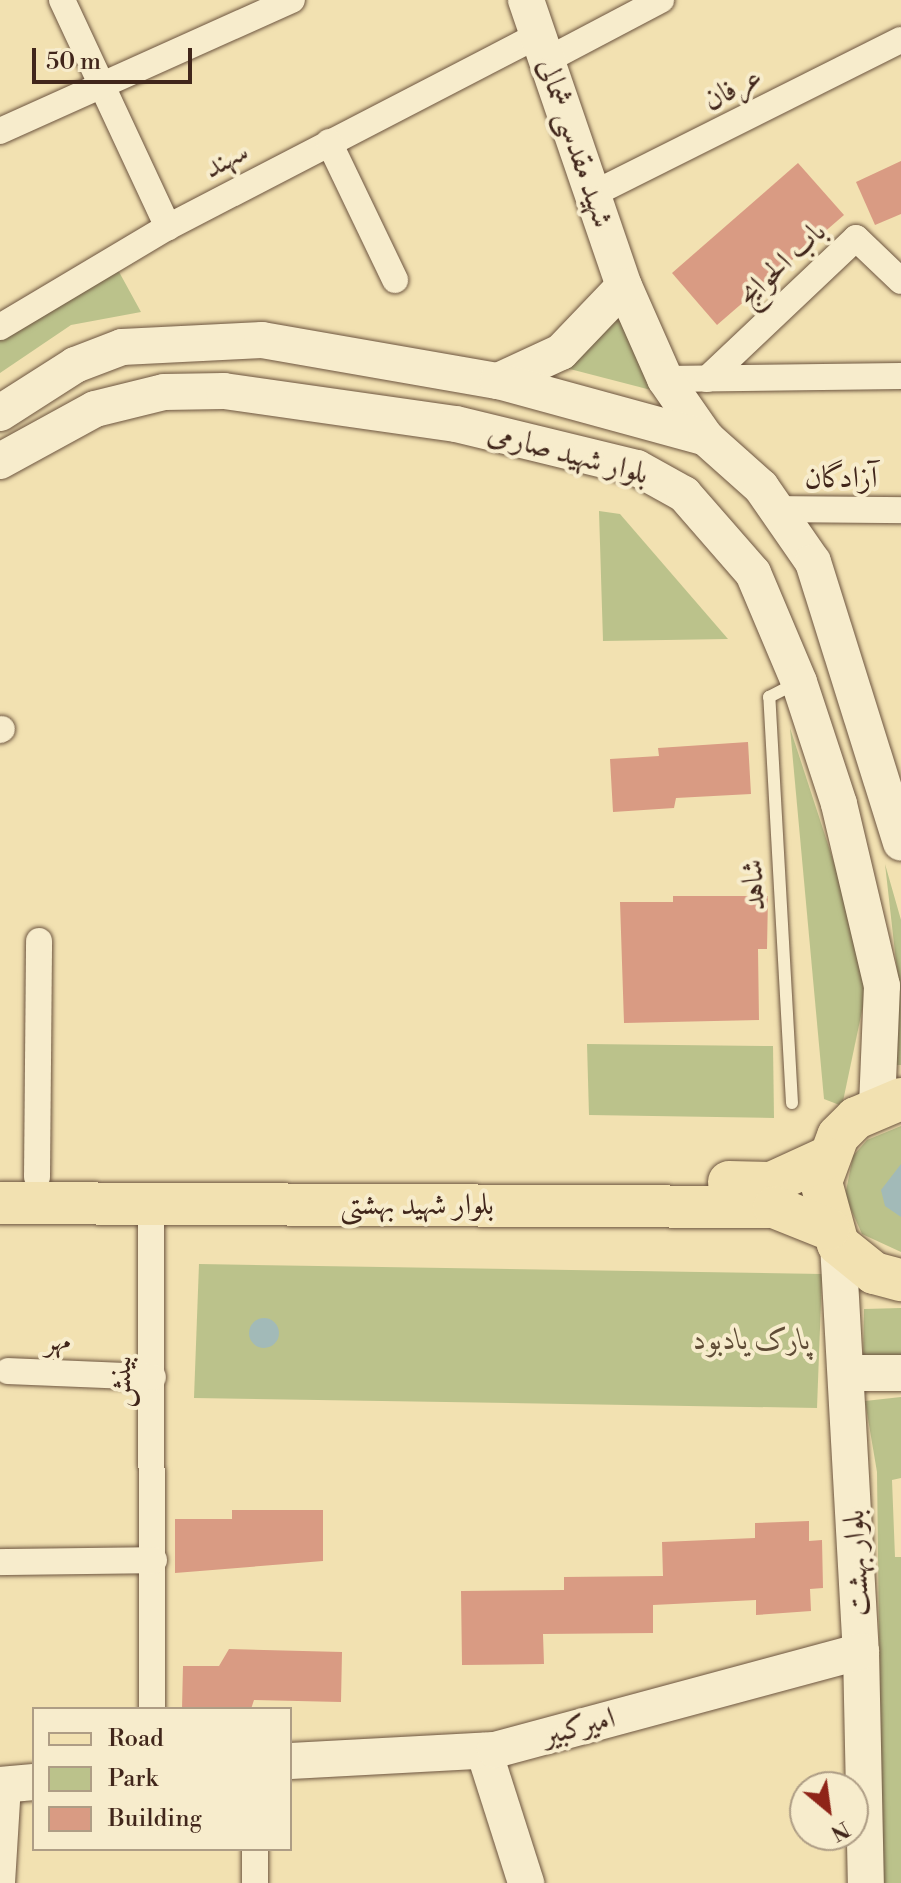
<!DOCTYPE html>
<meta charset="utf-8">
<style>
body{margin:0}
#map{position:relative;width:901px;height:1883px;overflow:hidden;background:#f2e1b1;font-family:"Libre Bodoni",Amiri,serif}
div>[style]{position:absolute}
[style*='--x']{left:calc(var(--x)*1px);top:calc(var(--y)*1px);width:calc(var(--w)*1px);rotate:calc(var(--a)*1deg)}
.green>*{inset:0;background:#bbc28b}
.water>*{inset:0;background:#a2bab8}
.round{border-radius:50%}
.building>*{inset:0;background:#d99b83}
.roads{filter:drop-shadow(0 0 2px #6d5540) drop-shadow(0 0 2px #6d5540)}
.lane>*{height:12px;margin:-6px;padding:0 6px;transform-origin:6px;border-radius:6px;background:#f7eccc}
.street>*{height:26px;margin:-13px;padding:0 13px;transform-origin:13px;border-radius:13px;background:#f7eccc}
.secondary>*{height:36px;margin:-18px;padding:0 18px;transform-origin:18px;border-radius:18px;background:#f7eccc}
.primary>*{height:42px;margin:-21px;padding:0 21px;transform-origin:21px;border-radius:21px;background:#f2e1b1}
span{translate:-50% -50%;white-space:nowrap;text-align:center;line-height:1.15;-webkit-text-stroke:8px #f7eccc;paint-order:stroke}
.street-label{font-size:30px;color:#41261b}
.park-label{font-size:30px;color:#604d37;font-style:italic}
.legend{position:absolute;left:32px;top:1707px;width:260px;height:144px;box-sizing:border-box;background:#f7eccc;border:2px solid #ae9d85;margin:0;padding:10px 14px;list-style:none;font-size:24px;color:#41261b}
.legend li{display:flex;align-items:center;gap:16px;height:40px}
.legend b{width:40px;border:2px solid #ae9d85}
.north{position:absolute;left:789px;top:1771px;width:80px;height:80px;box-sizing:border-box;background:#f7eccc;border:2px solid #ae9d85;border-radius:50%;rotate:151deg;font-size:22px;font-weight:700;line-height:32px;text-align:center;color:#41261b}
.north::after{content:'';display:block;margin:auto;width:28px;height:36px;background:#8f2418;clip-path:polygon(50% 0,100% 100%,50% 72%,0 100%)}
.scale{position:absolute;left:32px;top:48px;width:160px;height:36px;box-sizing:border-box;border:4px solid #41261b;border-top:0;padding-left:10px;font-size:24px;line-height:28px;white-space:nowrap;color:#41261b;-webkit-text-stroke:6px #f7eccc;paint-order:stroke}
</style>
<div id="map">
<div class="green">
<i style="clip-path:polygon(118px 270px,141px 312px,71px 325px,0 373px,0 335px)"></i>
<i style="clip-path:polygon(619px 318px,651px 390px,566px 368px)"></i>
<i style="clip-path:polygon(599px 511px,620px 514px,728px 639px,603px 641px)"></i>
<i style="clip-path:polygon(790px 728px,870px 973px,842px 1106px,824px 1099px)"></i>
<i style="clip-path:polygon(885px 864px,901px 920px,901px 1065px,895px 1065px,899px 988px)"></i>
<i style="clip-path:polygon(587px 1044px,773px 1046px,774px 1118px,589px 1115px)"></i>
<i style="clip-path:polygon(901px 1126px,901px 1252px,862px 1234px,845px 1196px,853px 1156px,867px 1140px)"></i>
<i style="clip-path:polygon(199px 1264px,822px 1274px,817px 1408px,194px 1398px)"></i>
<i style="clip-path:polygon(901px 1308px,901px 1363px,863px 1363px,864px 1309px)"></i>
<i style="clip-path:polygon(901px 1397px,901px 1478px,892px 1480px,895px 1557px,901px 1557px,901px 1883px,882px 1883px,877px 1472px,865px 1401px)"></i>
</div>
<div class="water">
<i style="clip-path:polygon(901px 1164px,901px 1217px,885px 1206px,881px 1190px)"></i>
<i class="round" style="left:249px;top:1318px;width:30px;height:30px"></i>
</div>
<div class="building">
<i style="clip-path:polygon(901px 161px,901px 214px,875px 225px,856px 182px)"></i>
<i style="clip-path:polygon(798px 163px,844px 215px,717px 325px,672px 273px)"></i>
<i style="clip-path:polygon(748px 742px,751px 794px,676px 798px,674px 808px,613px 812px,610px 759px,659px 756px,658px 748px)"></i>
<i style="clip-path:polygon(673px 896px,768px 896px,767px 949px,758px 949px,759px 1020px,624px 1023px,620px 902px,673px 902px)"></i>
<i style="clip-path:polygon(232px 1510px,323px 1510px,323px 1561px,175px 1573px,175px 1519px,232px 1519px)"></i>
<i style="clip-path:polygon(809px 1521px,809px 1541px,822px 1540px,823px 1588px,810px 1589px,811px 1611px,756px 1615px,756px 1600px,653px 1605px,653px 1633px,543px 1634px,544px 1664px,462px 1665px,461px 1591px,564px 1590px,564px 1577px,663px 1576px,662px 1542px,755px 1538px,755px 1523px)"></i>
<i style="clip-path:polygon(229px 1649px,342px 1652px,341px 1702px,254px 1700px,251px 1709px,182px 1709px,183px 1666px,219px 1666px)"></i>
</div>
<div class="roads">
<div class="lane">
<i style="--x:792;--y:1103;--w:407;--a:-93.2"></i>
<i style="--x:769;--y:697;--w:31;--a:-27"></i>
</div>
<div class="street">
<i style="--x:62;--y:0;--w:251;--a:65"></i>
<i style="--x:168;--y:227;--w:417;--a:-27.4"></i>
<i style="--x:547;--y:60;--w:129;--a:-27.8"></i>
<i style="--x:0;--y:131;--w:320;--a:-24.2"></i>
<i style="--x:329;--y:142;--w:153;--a:64.4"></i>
<i style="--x:593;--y:194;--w:344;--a:-26.6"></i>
<i style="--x:0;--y:327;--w:196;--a:-30.8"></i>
<i style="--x:665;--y:379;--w:236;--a:-0.7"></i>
<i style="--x:707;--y:379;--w:205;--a:-43.4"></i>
<i style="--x:856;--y:238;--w:62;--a:43.7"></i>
<i style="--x:780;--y:509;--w:121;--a:0.5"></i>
<i style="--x:0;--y:730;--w:2;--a:-27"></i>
<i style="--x:37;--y:1177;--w:236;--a:-89.5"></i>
<i style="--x:151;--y:1204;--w:505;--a:89.89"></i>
<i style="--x:8;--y:1371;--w:145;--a:2.4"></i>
<i style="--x:0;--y:1562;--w:154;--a:-0.7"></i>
<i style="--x:255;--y:1849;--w:34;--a:90"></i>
<i style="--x:2;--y:1883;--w:97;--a:-86.5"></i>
</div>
<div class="secondary">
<i style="--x:526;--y:0;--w:302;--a:71.1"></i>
<i style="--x:624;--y:286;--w:102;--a:66.2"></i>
<i style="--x:665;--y:379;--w:72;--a:55.2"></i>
<i style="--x:498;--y:381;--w:69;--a:-24.7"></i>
<i style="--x:561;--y:352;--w:91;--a:-46.3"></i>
<i style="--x:0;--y:413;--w:89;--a:-32.6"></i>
<i style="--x:75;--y:365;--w:50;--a:-21"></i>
<i style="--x:122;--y:347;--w:140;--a:-2.9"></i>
<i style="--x:262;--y:340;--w:240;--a:9.9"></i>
<i style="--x:498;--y:381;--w:216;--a:15.3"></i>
<i style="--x:706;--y:438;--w:74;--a:41.7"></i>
<i style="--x:761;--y:487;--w:91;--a:55.3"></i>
<i style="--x:813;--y:562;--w:294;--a:72.6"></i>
<i style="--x:0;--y:461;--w:108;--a:-28.7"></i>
<i style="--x:95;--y:409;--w:71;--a:-13.8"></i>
<i style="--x:164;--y:392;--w:60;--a:-1"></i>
<i style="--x:224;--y:391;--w:234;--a:8.1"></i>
<i style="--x:456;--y:424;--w:186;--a:13.7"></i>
<i style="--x:637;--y:468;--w:54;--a:29"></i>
<i style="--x:684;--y:494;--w:105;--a:48.9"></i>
<i style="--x:753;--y:573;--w:118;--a:67.1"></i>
<i style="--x:799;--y:682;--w:128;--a:71.8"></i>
<i style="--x:839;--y:804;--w:187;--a:76.7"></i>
<i style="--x:882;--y:986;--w:119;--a:92.4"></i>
<i style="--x:838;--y:1244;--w:408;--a:86.8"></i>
<i style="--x:861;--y:1651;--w:232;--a:88.8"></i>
<i style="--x:848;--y:1373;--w:53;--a:0"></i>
<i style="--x:484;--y:1751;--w:139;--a:72.3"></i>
<i style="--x:290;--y:1761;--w:205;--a:-3.1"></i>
<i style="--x:495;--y:1750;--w:379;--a:-15.1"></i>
<i style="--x:0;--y:1785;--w:34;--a:-5"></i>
</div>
<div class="primary">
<i style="--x:901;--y:1099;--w:49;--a:157.1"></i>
<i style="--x:856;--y:1118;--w:25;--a:135"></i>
<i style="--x:838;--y:1136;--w:49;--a:110.3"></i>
<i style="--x:821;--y:1182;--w:64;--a:74.7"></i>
<i style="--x:838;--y:1244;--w:46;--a:38.9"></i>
<i style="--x:874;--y:1273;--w:28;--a:15"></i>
<i style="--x:729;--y:1182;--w:42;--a:1.4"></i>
<i style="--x:771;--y:1183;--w:60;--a:-24.4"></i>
<i style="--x:0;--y:1203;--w:774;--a:0.3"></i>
<i style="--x:774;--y:1207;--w:59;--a:21.8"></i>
</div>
</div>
<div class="street-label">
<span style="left:733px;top:89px;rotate:-27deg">عرفان</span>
<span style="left:575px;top:143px;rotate:71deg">شهید مقدسی شمالی</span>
<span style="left:226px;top:160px;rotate:-28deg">سهند</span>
<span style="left:782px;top:264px;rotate:-43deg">باب الحوایج</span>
<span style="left:568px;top:454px;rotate:15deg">بلوار شهید صارمی</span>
<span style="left:841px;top:478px">آزادگان</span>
<span style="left:754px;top:885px;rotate:-93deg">شاهد</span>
<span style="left:417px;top:1205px">بلوار شهید بهشتی</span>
<span style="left:58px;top:1341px;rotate:2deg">مهر</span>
<span style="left:121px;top:1382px;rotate:-90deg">بینش</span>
<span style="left:857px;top:1563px;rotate:-93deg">بلوار بهشت</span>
<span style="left:579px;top:1727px;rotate:-15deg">امیرکبیر</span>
</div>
<div class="park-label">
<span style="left:752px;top:1340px">پارک یادبود</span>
</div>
<ul class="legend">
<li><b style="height:10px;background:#f2e1b1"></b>Road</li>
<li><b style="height:22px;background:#bbc28b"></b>Park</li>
<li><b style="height:22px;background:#d99b83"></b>Building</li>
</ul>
<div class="north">N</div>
<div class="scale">50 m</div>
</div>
